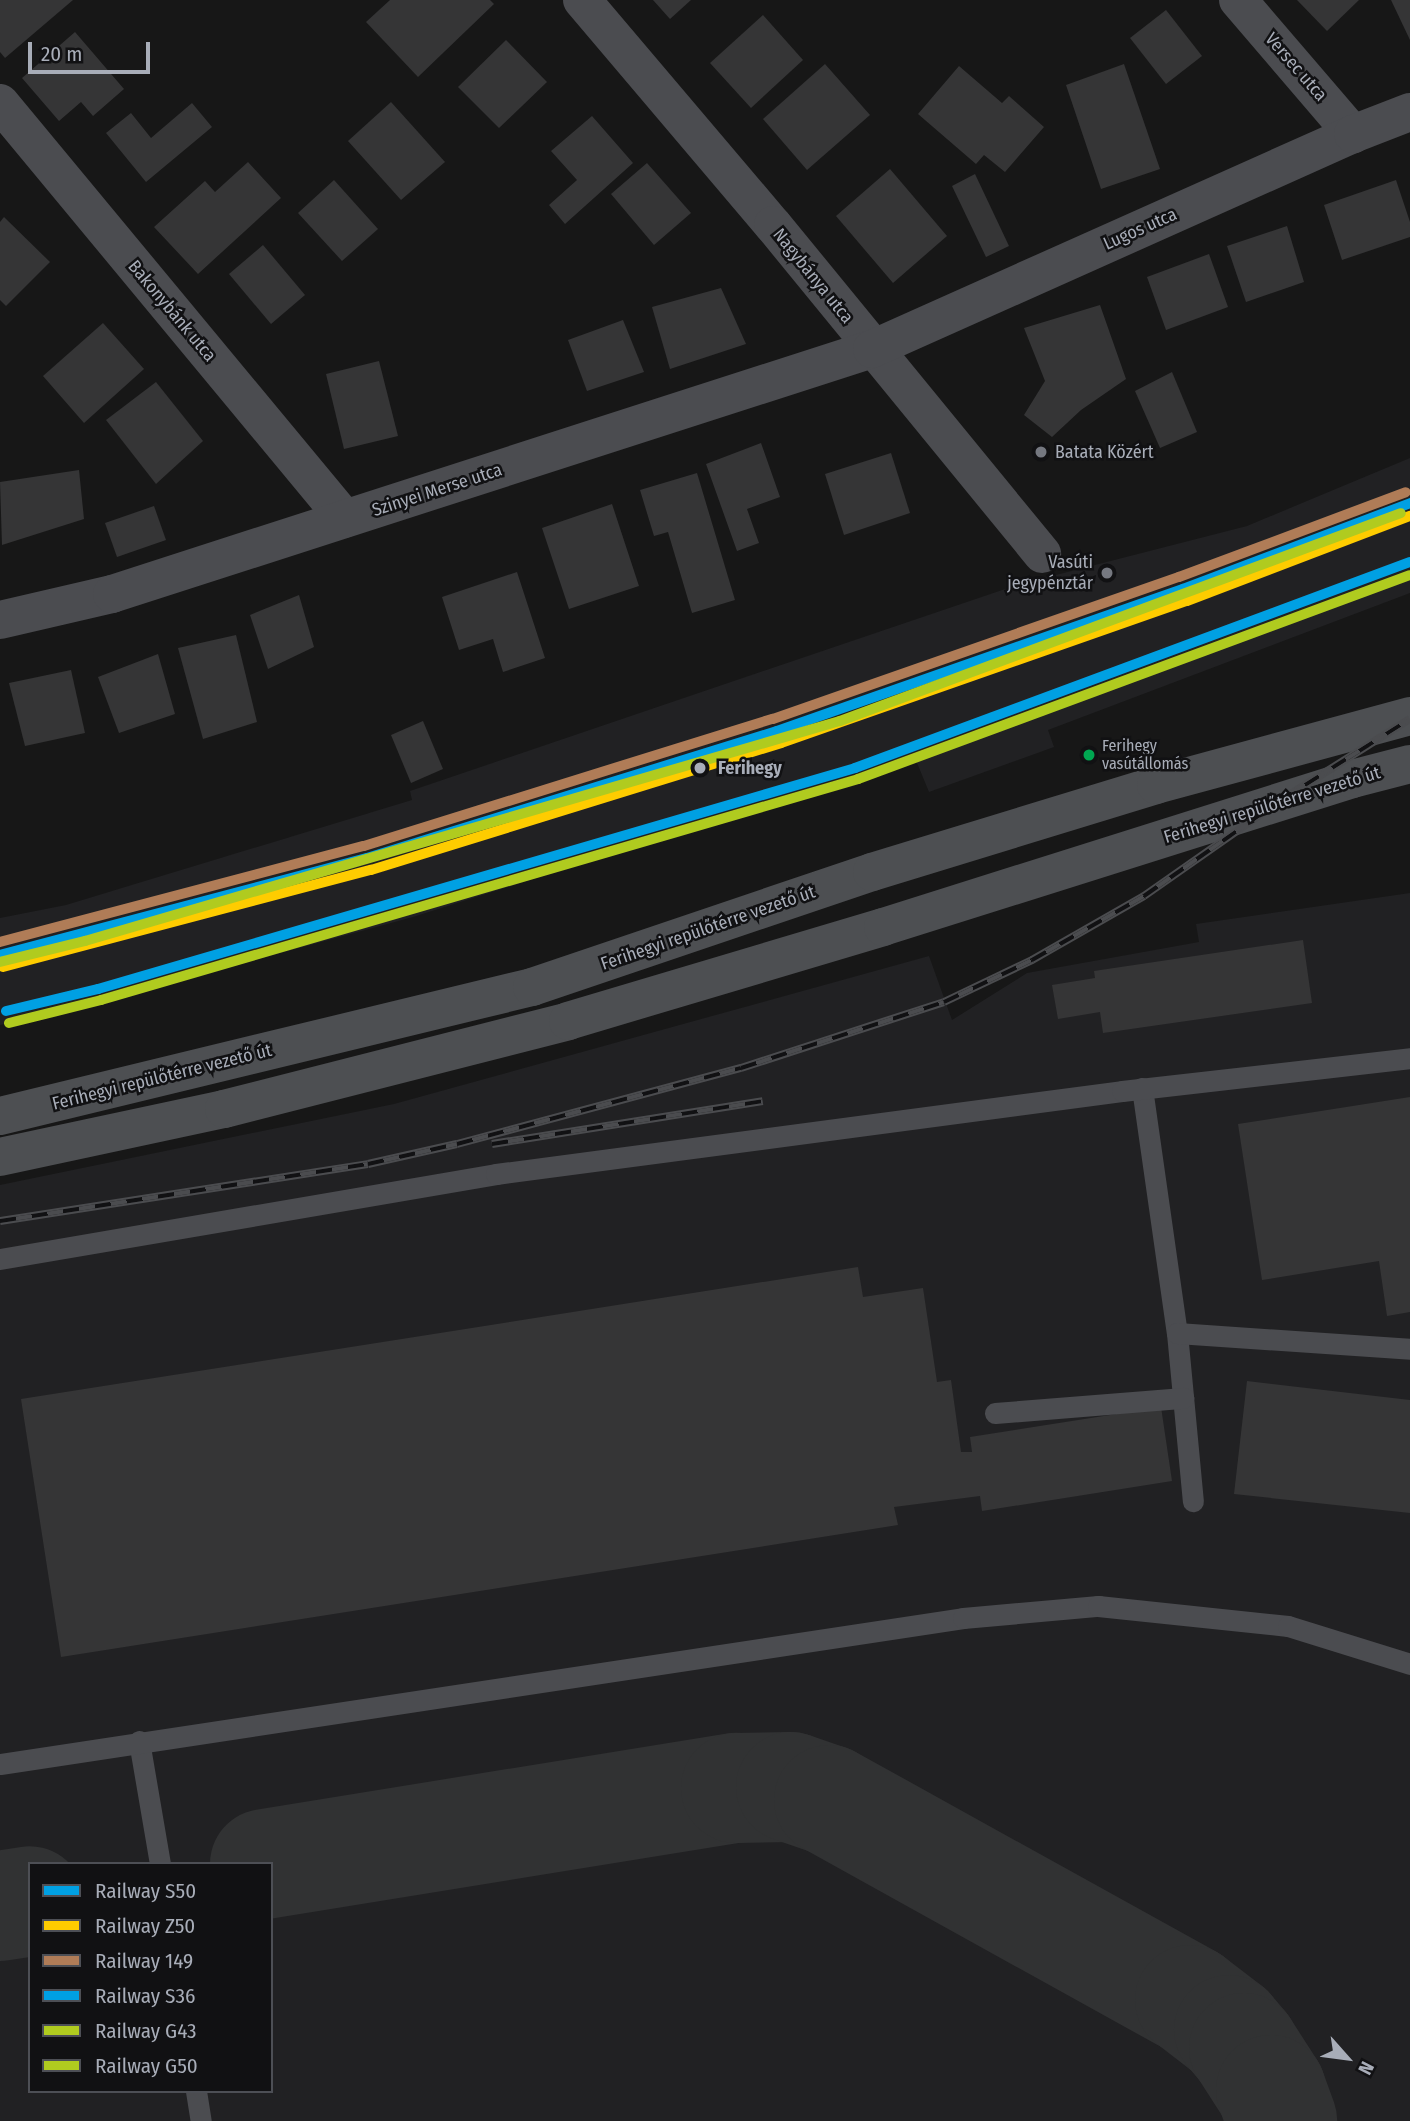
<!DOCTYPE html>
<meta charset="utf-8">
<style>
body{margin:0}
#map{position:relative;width:1410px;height:2121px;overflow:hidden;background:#171717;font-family:"Fira Sans Condensed",sans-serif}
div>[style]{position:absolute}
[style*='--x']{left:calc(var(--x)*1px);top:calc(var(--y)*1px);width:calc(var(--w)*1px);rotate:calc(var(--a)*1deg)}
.built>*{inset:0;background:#212123}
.taxiway>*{height:110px;margin:-55px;padding:0 55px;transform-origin:55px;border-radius:55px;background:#313233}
.building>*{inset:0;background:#353536}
.service>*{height:21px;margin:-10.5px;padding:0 10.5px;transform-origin:10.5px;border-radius:10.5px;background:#4b4c50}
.minor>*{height:38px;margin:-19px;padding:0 19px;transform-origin:19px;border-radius:19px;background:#4b4c50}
.primary>*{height:38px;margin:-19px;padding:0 19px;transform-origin:19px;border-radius:19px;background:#4d4f52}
.rail>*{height:8px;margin-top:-4px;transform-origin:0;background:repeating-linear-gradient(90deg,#111113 0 16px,#4b4c4f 0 32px);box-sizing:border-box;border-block:2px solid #4b4c4f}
.rail-1>*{height:10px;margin:-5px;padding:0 5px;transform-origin:5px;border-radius:5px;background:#00a0e3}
.rail-2>*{height:10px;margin:-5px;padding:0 5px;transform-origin:5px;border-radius:5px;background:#fecc00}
.rail-3>*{height:10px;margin:-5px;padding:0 5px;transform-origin:5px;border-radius:5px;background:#b07c57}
.rail-4>*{height:10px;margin:-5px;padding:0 5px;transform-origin:5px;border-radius:5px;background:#00a0e3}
.rail-5>*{height:10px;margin:-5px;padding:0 5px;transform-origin:5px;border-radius:5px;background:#b0cb1f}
.rail-6>*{height:10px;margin:-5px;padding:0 5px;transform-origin:5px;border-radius:5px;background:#b0cb1f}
.dots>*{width:19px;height:19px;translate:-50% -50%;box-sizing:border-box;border:4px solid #111113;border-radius:50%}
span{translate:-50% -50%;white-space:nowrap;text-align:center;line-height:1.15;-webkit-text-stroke:5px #111113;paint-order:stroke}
.bus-label{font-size:16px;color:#a8adb8}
.left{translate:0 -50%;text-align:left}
.street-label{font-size:18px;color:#a8adb8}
.poi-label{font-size:18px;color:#a8adb8}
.right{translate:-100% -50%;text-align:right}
.stop-label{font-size:18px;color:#a8adb8;font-weight:700}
.legend{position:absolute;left:28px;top:1862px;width:245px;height:231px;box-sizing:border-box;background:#111113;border:2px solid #4d4f55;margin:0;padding:9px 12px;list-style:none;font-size:21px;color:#a8adb8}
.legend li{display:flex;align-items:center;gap:14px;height:35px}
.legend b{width:35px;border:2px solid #4d4f55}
.north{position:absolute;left:1312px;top:2023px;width:70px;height:70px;-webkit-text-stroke:5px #111113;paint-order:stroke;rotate:118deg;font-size:19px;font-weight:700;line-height:28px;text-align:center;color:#a8adb8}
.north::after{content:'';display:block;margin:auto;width:24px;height:32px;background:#a8adb8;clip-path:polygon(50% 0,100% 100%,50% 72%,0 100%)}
.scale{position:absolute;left:28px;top:42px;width:122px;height:32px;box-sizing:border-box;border:4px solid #a8adb8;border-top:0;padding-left:9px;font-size:21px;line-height:24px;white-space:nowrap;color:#a8adb8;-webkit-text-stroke:5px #111113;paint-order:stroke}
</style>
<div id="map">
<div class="built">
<i style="clip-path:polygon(1410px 458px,1410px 593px,1048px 730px,1054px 747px,929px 792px,915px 758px,413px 917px,101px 1002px,0 1025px,0 918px,66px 905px,412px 800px,410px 791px,1017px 585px,1247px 526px)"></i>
<i style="clip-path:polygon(evenodd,1410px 893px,1410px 2121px,0 2121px,0 1185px,394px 1104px,929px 956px,952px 1020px,1027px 973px,1199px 942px,1196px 924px,1410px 893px,30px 1864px,271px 1864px,271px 2091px,30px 2091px,30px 1864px)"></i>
</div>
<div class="taxiway">
<i style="--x:265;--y:1864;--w:477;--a:-9.2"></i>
<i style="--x:736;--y:1788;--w:55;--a:-1"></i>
<i style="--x:791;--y:1787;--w:40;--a:18.9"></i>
<i style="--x:829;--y:1800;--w:413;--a:29"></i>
<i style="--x:1190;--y:2000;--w:49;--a:37.6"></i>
<i style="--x:1229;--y:2030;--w:23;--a:50"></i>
<i style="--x:1244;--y:2048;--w:50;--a:57.3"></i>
<i style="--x:1271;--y:2090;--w:33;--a:70"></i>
<i style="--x:0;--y:1906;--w:30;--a:-9"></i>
</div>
<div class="building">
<i style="clip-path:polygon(0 0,73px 0,5px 58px,0 52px)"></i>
<i style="clip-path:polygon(390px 0,490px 0,494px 4px,418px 77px,366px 22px)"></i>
<i style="clip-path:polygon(653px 0,691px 0,670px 19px)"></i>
<i style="clip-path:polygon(1297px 0,1359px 0,1327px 31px)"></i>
<i style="clip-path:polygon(1391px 0,1410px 0,1410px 40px)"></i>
<i style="clip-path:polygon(1166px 10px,1202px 56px,1166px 84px,1130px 38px)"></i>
<i style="clip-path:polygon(763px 15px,803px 60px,751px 108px,710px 63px)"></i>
<i style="clip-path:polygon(75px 32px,124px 89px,93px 116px,81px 102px,59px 121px,22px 78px)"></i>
<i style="clip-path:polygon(506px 40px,547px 82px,499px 128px,458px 87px)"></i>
<i style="clip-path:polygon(825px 64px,870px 115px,807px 170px,763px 119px)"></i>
<i style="clip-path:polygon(1124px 64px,1160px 169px,1101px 189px,1066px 85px)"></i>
<i style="clip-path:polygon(959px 66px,1002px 103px,1009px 96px,1044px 127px,1005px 172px,984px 155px,976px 164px,918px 114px)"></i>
<i style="clip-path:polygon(391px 102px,445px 162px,401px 200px,348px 141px)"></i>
<i style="clip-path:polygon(192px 103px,212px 127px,146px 182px,106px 133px,131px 113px,151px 138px)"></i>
<i style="clip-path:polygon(592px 116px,633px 163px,565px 224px,549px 205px,577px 180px,551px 151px)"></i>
<i style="clip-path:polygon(248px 162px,281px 198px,198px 274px,154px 227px,205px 181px,215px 192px)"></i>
<i style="clip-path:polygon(647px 163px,691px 213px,654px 245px,611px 194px)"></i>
<i style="clip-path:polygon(890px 169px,947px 236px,893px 283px,836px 216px)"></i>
<i style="clip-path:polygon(975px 174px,1009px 246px,986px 257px,952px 186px)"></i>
<i style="clip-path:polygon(334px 180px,378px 229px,342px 261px,298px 213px)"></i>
<i style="clip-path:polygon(1396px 180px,1410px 222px,1410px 237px,1342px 260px,1324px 205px)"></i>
<i style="clip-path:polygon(4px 217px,50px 262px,6px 306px,0 300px,0 222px)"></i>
<i style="clip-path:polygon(1287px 226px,1304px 282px,1246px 302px,1227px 246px)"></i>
<i style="clip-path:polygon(263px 245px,305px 295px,271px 324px,229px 274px)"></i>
<i style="clip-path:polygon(1209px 254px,1228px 307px,1166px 330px,1147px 277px)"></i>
<i style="clip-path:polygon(721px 288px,746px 344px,670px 369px,652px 307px)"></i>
<i style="clip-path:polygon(1100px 305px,1126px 379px,1081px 410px,1052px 437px,1024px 415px,1045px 381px,1024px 328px)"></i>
<i style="clip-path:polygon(623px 320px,644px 372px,587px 391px,568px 340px)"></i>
<i style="clip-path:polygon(103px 323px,144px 369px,84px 423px,43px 376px)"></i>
<i style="clip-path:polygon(379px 361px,398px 436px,344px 449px,326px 374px)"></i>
<i style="clip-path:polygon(1172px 372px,1197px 432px,1160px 448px,1135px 391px)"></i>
<i style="clip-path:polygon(156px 382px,203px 441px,156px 484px,106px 420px)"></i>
<i style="clip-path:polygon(761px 443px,780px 497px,747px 509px,759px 543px,737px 551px,706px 464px)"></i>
<i style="clip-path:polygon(891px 453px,910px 513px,844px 535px,825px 474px)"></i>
<i style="clip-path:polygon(79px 470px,84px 519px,2px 545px,0 482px)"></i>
<i style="clip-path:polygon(697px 473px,735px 600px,692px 613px,668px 532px,654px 536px,640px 490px)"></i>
<i style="clip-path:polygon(612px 504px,639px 586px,569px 609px,542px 528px)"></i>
<i style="clip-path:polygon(154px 506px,166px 540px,117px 557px,105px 523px)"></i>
<i style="clip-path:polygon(517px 572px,545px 658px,503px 672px,493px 639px,459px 650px,442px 597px)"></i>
<i style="clip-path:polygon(299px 595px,314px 647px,268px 669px,250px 615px)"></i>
<i style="clip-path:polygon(236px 635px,257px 722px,203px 739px,178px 648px)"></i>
<i style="clip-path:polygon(158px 654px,175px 714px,119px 733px,98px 677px)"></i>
<i style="clip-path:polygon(71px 670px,85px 733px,25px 746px,9px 683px)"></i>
<i style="clip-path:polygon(423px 721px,443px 769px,411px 783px,391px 735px)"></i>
<i style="clip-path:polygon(1303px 940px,1312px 1003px,1103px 1033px,1100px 1012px,1058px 1019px,1052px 985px,1095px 978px,1094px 971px)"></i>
<i style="clip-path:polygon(1410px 1097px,1410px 1312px,1387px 1316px,1379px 1261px,1262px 1280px,1238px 1124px)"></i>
<i style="clip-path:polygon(858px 1267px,863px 1297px,923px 1288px,937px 1382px,951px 1380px,961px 1452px,972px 1452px,970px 1437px,1161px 1407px,1172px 1481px,982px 1511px,980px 1496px,894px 1507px,898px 1525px,61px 1657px,21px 1399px)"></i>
<i style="clip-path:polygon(1247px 1381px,1410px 1400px,1410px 1513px,1234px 1494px)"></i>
</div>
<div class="service">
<i style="--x:1142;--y:1088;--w:247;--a:81.9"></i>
<i style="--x:1177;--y:1333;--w:169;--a:84.6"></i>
<i style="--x:0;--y:1259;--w:503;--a:-9.72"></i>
<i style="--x:496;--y:1174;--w:631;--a:-7.55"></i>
<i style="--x:1122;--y:1091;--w:290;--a:-6.5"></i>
<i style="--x:1177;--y:1333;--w:234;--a:3.9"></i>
<i style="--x:995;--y:1413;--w:189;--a:-4.6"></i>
<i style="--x:139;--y:1741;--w:125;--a:80.3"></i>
<i style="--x:0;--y:1764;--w:974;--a:-8.62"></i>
<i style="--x:963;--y:1618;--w:136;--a:-5.1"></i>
<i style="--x:1098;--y:1606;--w:191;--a:6"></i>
<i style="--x:1288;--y:1626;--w:128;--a:17.3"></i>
<i style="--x:196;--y:2091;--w:30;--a:81"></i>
</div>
<div class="minor">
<i style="--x:582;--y:0;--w:295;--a:49.7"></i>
<i style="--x:773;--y:225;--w:425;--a:50.7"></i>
<i style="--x:1238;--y:0;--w:177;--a:49.4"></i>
<i style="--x:0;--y:103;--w:540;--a:50.33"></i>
<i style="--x:0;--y:620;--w:115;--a:-13.1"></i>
<i style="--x:112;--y:594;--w:799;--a:-17.87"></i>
<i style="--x:872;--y:349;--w:527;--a:-24.08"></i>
<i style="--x:1353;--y:134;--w:61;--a:-21.1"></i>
</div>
<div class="primary">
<i style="--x:0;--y:1116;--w:547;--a:-13.63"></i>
<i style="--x:532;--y:987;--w:359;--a:-18.7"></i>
<i style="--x:872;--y:872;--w:297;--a:-17"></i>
<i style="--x:1156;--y:785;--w:263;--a:-15.2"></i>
<i style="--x:0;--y:1157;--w:229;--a:-12.1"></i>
<i style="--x:224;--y:1109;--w:355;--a:-14.3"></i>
<i style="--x:568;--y:1021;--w:329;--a:-16.6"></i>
<i style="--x:883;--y:927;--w:492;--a:-17.5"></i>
<i style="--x:1352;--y:779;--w:60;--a:-14.5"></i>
</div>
<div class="rail">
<i style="--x:492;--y:1144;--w:274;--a:-9"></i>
<i style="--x:0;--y:1221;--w:372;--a:-8.8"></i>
<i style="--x:368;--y:1164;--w:91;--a:-12.7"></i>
<i style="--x:457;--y:1144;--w:294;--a:-15"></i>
<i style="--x:741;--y:1068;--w:213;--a:-18"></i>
<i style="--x:944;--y:1002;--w:98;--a:-25.5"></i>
<i style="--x:1032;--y:960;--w:129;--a:-29.7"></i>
<i style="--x:1144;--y:896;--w:164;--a:-35"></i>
<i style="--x:1278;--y:802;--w:156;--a:-32.2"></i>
</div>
<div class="rail-1">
<i style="--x:0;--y:955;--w:380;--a:-14.8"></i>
<i style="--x:367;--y:858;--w:429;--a:-17.2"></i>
<i style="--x:777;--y:731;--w:430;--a:-19.3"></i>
<i style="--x:1183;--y:589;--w:243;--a:-20.7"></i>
</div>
<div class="rail-2">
<i style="--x:3;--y:967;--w:381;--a:-14.8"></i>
<i style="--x:371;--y:870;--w:429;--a:-17.2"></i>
<i style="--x:781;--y:743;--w:430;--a:-19.3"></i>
<i style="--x:1187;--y:601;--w:239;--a:-20.9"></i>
</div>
<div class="rail-3">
<i style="--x:0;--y:942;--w:376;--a:-14.8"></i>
<i style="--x:364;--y:846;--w:428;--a:-17.3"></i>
<i style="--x:773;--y:719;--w:430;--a:-19.3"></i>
<i style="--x:1179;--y:577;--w:242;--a:-20.5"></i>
</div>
<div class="rail-4">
<i style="--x:6;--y:1011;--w:95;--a:-13.4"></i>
<i style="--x:98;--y:989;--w:789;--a:-16.27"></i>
<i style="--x:855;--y:768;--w:592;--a:-20.36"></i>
</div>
<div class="rail-5">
<i style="--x:0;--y:962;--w:88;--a:-13.9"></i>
<i style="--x:85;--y:941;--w:786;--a:-16.25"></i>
<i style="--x:840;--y:721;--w:598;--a:-20.34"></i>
</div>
<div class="rail-6">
<i style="--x:9;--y:1023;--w:95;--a:-14"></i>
<i style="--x:101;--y:1000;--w:789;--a:-16.27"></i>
<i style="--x:858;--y:779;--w:588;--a:-20.28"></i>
</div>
<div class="dots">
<i style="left:1041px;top:452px;background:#757880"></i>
<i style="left:1107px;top:573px;background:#757880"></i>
<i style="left:1089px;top:755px;background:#00a651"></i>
<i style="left:700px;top:768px;background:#a8adb8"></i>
</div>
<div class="bus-label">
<span class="left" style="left:1102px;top:755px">Ferihegy<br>vasútállomás</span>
</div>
<div class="street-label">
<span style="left:1296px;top:67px;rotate:49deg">Versec utca</span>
<span style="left:1140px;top:229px;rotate:-24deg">Lugos utca</span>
<span style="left:813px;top:276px;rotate:51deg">Nagybánya utca</span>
<span style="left:172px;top:311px;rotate:50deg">Bakonybánk utca</span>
<span style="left:437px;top:490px;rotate:-18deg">Szinyei Merse utca</span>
<span style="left:1272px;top:805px;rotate:-17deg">Ferihegyi repülőtérre vezető út</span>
<span style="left:708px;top:928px;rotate:-19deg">Ferihegyi repülőtérre vezető út</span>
<span style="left:162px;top:1077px;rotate:-14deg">Ferihegyi repülőtérre vezető út</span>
</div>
<div class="poi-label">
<span class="left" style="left:1055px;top:452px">Batata Közért</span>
<span class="right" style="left:1093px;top:573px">Vasúti<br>jegypénztár</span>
</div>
<div class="stop-label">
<span class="left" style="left:718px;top:768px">Ferihegy</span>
</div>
<ul class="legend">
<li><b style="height:9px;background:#00a0e3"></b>Railway S50</li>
<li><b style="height:9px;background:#fecc00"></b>Railway Z50</li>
<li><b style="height:9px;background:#b07c57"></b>Railway 149</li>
<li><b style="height:9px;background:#00a0e3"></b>Railway S36</li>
<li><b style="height:9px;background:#b0cb1f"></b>Railway G43</li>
<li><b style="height:9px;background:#b0cb1f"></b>Railway G50</li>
</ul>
<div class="north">N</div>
<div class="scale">20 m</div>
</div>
